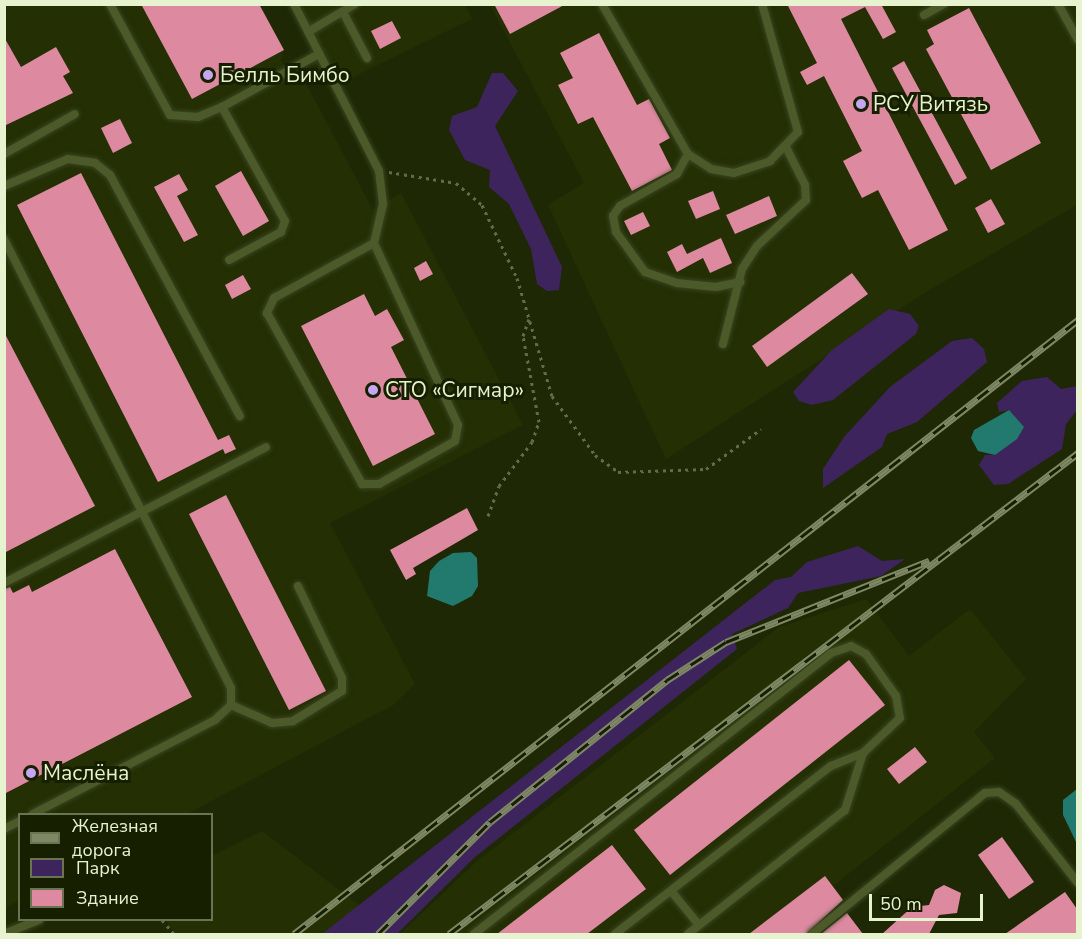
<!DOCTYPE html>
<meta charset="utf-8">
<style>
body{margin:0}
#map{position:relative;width:1082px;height:939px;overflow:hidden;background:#1f2804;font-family:"Nunito Sans",sans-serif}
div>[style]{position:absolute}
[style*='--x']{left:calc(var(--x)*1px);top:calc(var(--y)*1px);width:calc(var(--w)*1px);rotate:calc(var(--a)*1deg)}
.built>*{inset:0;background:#242f04}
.green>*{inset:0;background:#3e245c}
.water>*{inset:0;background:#227a6e}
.building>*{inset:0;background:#dd8aa1}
.path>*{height:3px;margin-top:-1.5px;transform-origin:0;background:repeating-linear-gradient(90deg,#626c48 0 3px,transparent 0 7.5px)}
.roads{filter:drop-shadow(0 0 2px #3b4420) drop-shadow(0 0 2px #3b4420)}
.service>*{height:8px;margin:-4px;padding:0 4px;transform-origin:4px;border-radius:4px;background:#4c5a29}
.rail>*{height:7px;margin-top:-3.5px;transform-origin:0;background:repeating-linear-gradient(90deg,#161f00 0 14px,#7e8864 0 28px);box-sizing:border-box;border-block:2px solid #7e8864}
.dots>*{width:16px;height:16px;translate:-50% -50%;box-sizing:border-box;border:3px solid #161f00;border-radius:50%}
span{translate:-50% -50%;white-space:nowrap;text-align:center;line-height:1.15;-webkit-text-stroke:6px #161f00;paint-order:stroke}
.poi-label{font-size:21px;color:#e7f3cf}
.left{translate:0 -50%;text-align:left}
.frame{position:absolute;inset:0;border:6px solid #e7f3cf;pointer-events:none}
.legend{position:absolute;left:18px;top:813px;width:195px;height:108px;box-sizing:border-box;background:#161f00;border:2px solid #6a7453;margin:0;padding:8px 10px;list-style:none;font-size:18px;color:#e7f3cf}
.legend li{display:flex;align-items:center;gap:12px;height:30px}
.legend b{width:30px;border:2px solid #6a7453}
.scale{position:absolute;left:869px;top:894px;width:114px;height:27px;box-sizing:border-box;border:3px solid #e7f3cf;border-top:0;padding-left:8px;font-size:18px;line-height:21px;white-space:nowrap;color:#e7f3cf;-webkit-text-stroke:4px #161f00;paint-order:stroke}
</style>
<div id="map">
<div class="built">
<i style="clip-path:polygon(5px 5px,259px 5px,284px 50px,281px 60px,294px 83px,303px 78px,373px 210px,401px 193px,523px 425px,330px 523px,415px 684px,393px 705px,187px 814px,20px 814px,19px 900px,5px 908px)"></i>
<i style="clip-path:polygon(300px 5px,465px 5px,472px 19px,341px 83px)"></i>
<i style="clip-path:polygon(490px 5px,1077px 5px,1077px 205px,926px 292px,666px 459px,548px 205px,584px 183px)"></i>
<i style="clip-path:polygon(866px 599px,909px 656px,970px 609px,1026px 679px,974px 732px,995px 758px,833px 886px,844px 900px,799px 934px,400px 934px,476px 862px,779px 627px)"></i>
<i style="clip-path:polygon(262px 831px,397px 934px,176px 934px,166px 920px,212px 920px,212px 856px)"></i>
</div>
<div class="green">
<i style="clip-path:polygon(492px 73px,503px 73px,518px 91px,495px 126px,562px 267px,559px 290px,547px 291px,537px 284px,531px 249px,509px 204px,489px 187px,490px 170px,465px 160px,449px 130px,452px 116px,477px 107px)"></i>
<i style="clip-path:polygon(889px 309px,910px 314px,919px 326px,916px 334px,833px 400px,812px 405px,799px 401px,793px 392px,832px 350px)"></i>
<i style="clip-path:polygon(972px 338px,984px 349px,987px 362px,917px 422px,887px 434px,882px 447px,823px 488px,823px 469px,844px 437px,890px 387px,952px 341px)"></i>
<i style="clip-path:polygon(1047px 377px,1061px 389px,1077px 386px,1077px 410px,1066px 424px,1062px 449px,1008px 484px,994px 485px,979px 465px,985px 455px,996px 455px,1009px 410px,999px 412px,997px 403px,1022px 381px)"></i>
<i style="clip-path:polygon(858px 546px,882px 561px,905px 559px,881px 576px,798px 593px,788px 608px,732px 634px,737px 649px,475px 857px,397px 934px,322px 934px,775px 580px,791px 577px,807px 562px)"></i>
</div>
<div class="water">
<i style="clip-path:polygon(1009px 410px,1024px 427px,1017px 439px,995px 455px,978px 451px,971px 438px,974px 430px)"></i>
<i style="clip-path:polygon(471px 552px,477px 558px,478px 586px,472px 596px,453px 606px,427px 596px,430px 571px,439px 561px,453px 553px)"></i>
<i style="clip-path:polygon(1077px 789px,1077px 844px,1063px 815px,1063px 800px)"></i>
</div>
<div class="building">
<i style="clip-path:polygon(141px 4px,259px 4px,284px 50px,192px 99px)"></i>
<i style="clip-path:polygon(494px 4px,566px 4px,510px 34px)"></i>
<i style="clip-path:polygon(787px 4px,881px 4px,896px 32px,883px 39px,865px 7px,841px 19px,948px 230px,909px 250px,878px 190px,862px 198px,843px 161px,862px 151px,824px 76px,807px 85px,800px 72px,817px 63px)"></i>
<i style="clip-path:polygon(969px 8px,1041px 143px,991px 170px,926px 49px,934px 44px,927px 30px)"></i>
<i style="clip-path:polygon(392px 21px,401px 38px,380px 49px,371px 31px)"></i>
<i style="clip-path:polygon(599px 33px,637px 105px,649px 99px,670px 138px,659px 144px,672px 170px,632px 191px,593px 117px,578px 124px,558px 85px,573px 78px,560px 53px)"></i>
<i style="clip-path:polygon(4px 37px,21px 67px,56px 47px,70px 72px,63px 76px,73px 93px,4px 126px)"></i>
<i style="clip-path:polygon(904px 61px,967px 178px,955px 185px,892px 68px)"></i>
<i style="clip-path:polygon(120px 119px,132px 143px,113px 153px,101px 128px)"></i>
<i style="clip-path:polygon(241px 171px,269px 221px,243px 236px,215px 186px)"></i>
<i style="clip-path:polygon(81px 173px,218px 440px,229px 435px,236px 449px,225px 454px,223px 449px,158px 482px,17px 205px)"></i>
<i style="clip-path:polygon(179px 174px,188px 190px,177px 196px,198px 235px,184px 242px,154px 187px)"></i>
<i style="clip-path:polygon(713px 191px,720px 209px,696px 219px,688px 201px)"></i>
<i style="clip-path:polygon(769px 196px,777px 216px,735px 234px,726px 215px)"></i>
<i style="clip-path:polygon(991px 199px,1005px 224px,988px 233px,975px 208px)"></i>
<i style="clip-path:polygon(643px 212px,650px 226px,631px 235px,624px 221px)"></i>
<i style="clip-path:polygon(721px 238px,732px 263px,710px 273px,703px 258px,677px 272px,667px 252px,682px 244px,687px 254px)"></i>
<i style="clip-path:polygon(426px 261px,433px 274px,420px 281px,414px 268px)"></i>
<i style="clip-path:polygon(852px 273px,868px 294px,767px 367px,752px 346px)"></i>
<i style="clip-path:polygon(243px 275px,251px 289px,232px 299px,225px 285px)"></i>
<i style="clip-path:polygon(364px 294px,375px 316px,387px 309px,404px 340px,391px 347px,435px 434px,373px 466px,301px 326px)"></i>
<i style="clip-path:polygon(4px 332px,95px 506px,4px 553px)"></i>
<i style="clip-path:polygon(226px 495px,326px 691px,289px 710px,189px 514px)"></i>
<i style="clip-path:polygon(467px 508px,478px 530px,413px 568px,416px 574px,406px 580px,390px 550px)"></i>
<i style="clip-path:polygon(115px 549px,192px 697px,4px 794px,4px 589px,10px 587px,13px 593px,29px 585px,32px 592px)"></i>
<i style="clip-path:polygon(849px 660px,885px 705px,670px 875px,634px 830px)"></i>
<i style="clip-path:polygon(915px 747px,927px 762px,899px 784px,887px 769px)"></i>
<i style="clip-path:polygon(1002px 837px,1034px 882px,1009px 899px,978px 855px)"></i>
<i style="clip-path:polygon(612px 845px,646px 889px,587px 934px,497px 934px)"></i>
<i style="clip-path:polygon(825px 876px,843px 900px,806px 934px,749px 934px)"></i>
<i style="clip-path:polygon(944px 885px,961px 893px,957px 913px,939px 915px,929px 934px,882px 934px,912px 907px,929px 905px,935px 890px)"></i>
<i style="clip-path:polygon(1065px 892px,1077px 909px,1077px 934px,1005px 934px)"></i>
<i style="clip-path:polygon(847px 913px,863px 934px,821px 934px)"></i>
</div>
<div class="path">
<i style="--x:389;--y:172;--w:68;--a:9.3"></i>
<i style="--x:456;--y:183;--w:34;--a:40"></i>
<i style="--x:482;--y:205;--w:81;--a:64.4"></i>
<i style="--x:517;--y:278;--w:123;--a:73.5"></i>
<i style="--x:552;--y:396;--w:73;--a:53.9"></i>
<i style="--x:595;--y:455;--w:29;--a:36"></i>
<i style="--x:618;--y:472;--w:88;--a:-2"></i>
<i style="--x:706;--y:469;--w:68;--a:-36"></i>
<i style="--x:488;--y:516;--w:32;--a:-70"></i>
<i style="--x:499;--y:486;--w:55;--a:-53.1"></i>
<i style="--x:532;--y:442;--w:21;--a:-71"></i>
<i style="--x:539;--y:422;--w:87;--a:-100.5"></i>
<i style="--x:523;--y:336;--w:18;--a:-71"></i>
<i style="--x:162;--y:920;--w:18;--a:49"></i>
</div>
<div class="roads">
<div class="service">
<i style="--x:110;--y:4;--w:126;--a:61.6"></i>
<i style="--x:170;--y:115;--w:28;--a:4"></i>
<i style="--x:198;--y:117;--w:26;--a:-23"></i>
<i style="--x:222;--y:107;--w:111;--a:-28.7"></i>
<i style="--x:294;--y:4;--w:187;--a:63"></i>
<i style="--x:379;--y:171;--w:33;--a:83"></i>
<i style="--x:383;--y:204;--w:40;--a:103"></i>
<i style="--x:374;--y:243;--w:114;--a:151.2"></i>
<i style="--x:274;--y:298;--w:17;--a:115"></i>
<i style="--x:267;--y:313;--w:196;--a:60.9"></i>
<i style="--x:362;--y:484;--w:17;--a:0"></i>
<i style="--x:379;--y:484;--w:87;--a:-29.5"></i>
<i style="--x:455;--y:441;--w:16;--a:-79"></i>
<i style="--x:458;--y:425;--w:200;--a:-114.8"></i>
<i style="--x:602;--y:4;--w:173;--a:60.2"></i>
<i style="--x:688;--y:154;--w:27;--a:33"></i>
<i style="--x:711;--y:169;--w:23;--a:10"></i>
<i style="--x:734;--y:173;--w:38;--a:-18"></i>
<i style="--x:770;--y:161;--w:40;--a:-46"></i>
<i style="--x:798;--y:132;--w:133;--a:-105.7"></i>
<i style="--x:1058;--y:4;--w:41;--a:60.9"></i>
<i style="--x:343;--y:12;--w:52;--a:62.4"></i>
<i style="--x:924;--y:15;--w:23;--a:-29"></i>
<i style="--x:308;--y:32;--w:55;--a:-30.8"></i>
<i style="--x:222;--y:107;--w:130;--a:61.1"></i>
<i style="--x:285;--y:221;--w:12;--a:110"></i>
<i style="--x:281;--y:232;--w:59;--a:151.7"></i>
<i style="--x:4;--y:154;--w:81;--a:-29.4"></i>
<i style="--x:688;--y:154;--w:23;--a:119"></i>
<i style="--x:677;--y:174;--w:65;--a:150.7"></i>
<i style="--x:620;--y:206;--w:12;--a:125"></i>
<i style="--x:613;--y:216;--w:16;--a:79"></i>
<i style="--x:616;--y:232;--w:49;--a:54.1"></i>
<i style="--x:645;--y:272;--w:34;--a:19"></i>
<i style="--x:677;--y:283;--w:39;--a:6"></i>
<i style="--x:716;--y:287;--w:25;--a:-12"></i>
<i style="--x:4;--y:186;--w:69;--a:-22.9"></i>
<i style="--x:68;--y:159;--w:27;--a:8"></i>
<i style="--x:95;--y:163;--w:19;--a:39"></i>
<i style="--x:110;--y:175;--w:274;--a:61.7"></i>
<i style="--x:4;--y:239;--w:503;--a:63.18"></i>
<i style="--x:231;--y:688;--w:17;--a:90"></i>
<i style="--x:231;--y:705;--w:22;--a:137"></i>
<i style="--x:215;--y:720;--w:205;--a:152.7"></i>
<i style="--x:723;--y:344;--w:77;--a:-75.8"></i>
<i style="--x:742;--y:269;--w:27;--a:-57"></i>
<i style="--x:757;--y:246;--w:67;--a:-43.2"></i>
<i style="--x:806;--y:200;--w:15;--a:-94"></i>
<i style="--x:805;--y:185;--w:42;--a:-116.6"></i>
<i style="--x:4;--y:583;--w:295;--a:-27.4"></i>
<i style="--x:231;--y:705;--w:45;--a:23.7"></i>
<i style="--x:272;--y:723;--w:21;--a:-5"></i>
<i style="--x:293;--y:721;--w:57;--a:-31.5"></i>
<i style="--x:342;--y:691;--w:13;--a:-90"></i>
<i style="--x:342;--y:678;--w:102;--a:-115.6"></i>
<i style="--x:4;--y:829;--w:18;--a:-27"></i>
<i style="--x:671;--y:891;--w:44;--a:50.5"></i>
<i style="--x:4;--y:934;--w:38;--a:-22"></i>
<i style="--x:474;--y:934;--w:454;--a:-38.2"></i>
<i style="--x:831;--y:653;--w:21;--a:-19"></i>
<i style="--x:851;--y:646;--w:17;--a:28"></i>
<i style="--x:866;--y:654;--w:52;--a:54.5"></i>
<i style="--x:896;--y:696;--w:22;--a:80"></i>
<i style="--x:900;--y:718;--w:51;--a:136.6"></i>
<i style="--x:863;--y:753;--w:60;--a:107.5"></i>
<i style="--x:845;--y:810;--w:200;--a:141.7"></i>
<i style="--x:615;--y:934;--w:274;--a:-37.9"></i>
<i style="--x:831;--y:766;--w:35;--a:-22"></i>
<i style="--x:812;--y:934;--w:223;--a:-39.2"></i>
<i style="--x:985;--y:793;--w:14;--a:-4"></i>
<i style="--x:999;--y:792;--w:21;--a:35"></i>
<i style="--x:1016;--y:804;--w:100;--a:51.9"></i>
</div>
</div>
<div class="rail">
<i style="--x:294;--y:934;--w:996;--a:-38.07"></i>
<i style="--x:378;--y:934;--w:158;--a:-45"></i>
<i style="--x:490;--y:822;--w:227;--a:-38.7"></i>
<i style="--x:667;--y:680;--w:70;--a:-32.8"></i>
<i style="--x:726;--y:642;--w:219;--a:-21.8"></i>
<i style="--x:449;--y:934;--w:792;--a:-37.41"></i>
</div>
<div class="dots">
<i style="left:208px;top:75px;background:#c5a7f1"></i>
<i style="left:861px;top:104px;background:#c5a7f1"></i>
<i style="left:373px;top:390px;background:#c5a7f1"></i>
<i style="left:31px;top:773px;background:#c5a7f1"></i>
</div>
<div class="poi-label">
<span class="left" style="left:220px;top:75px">Белль Бимбо</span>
<span class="left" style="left:873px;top:104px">РСУ Витязь</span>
<span class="left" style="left:385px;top:390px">СТО «Сигмар»</span>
<span class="left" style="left:43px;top:773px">Маслёна</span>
</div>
<div class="frame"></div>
<ul class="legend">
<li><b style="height:8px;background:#7e8864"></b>Железная дорога</li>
<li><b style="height:16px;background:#3e245c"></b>Парк</li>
<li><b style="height:16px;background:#dd8aa1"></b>Здание</li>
</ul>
<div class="scale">50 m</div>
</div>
